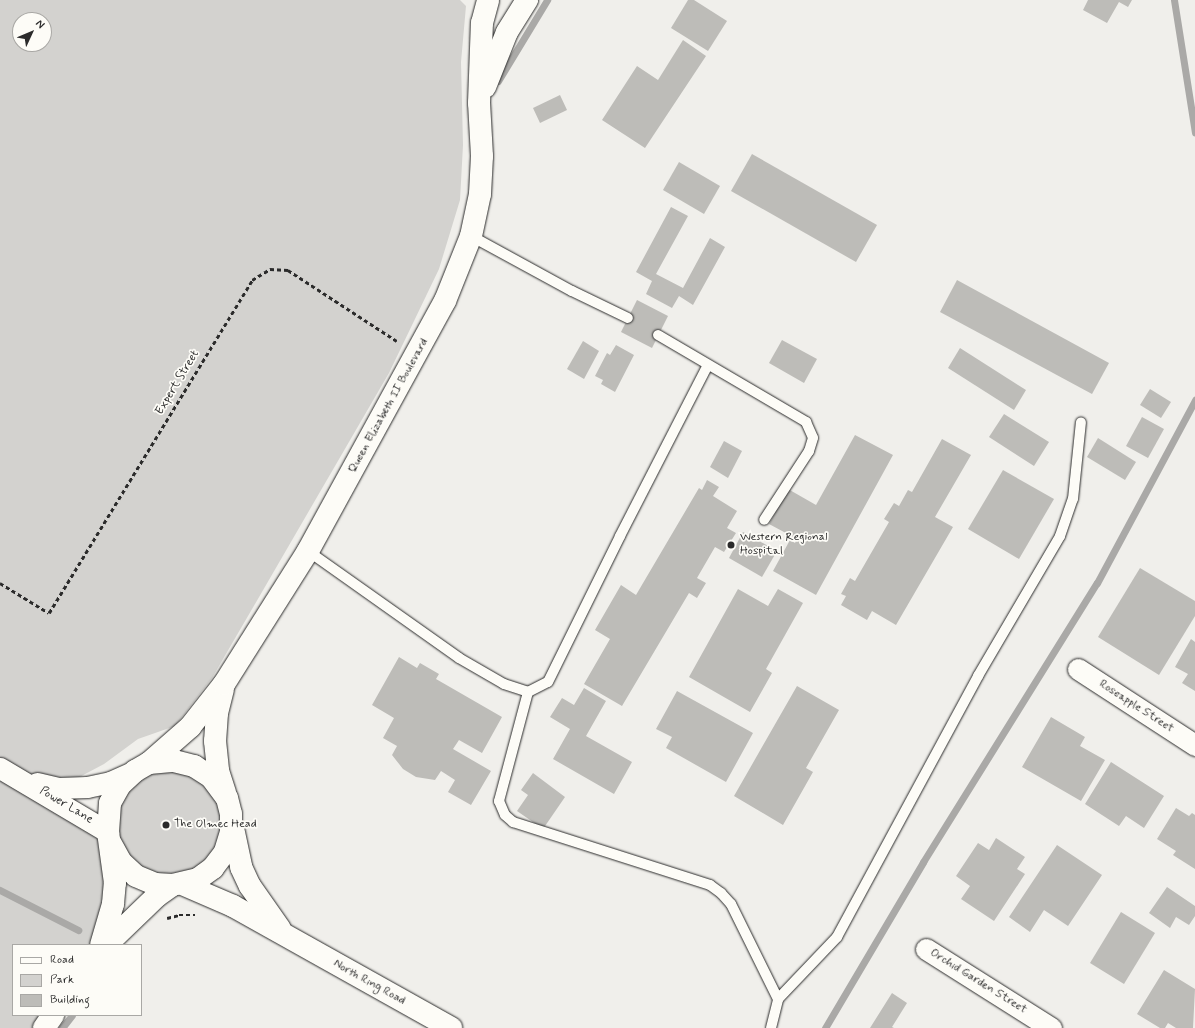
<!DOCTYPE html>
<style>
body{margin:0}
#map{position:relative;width:1195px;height:1028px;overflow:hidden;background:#f0efeb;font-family:Mynerve,sans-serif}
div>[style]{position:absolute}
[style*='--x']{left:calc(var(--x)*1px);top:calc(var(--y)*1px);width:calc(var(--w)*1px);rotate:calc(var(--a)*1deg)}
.green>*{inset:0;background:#d3d2cf}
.stream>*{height:7px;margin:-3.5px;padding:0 3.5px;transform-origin:3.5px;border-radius:3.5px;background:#aaa9a7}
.building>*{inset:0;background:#bdbcb8}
.path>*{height:2.5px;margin-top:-1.25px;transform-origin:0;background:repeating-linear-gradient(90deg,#2b2b2b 0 4px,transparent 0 7px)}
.roads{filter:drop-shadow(0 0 1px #2b2b2b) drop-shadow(0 0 1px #2b2b2b)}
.lane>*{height:10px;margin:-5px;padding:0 5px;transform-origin:5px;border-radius:5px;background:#fdfcf7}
.street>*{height:21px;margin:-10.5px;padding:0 10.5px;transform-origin:10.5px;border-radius:10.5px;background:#fdfcf7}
.secondary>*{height:22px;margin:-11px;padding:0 11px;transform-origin:11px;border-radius:11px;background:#fdfcf7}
.dots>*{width:11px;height:11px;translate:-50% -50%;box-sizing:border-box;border:2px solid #fdfcf7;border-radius:50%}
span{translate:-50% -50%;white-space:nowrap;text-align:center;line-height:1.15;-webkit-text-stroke:3.5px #fdfcf7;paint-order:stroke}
.street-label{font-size:12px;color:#2b2b2b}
.poi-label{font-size:12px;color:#2b2b2b}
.left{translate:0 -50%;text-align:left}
.legend{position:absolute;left:12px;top:944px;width:130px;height:72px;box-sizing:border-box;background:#fdfcf7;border:1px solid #a9a8a5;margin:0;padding:5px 7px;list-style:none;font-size:12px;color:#2b2b2b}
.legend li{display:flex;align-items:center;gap:8px;height:20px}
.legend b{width:20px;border:1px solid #a9a8a5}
.north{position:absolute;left:12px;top:12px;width:40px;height:40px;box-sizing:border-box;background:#fdfcf7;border:1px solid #a9a8a5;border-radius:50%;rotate:46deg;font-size:11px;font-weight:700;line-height:16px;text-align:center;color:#2b2b2b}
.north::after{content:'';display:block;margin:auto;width:14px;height:18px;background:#2b2b2b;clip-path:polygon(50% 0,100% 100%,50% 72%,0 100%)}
</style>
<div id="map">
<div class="green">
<i style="clip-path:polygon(evenodd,0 0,460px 0,466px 6px,461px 62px,463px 145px,460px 200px,439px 269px,389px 373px,212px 678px,175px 726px,138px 739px,104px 764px,72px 781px,53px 783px,0 765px,0 0,20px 20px,44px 20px,44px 44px,20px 44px,20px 20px)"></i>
<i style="clip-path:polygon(174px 761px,227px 798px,225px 852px,182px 884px,121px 862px,101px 945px,13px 945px,13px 1015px,53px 1015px,44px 1028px,0 1028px,0 768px,108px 832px,120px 785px)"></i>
</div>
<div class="stream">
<i style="--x:1174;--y:0;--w:134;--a:81"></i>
<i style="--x:498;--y:81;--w:95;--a:-58.8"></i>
<i style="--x:0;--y:890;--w:88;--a:27.1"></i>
<i style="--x:62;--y:1028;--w:16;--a:-52"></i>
<i style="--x:825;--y:1028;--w:193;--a:-59.4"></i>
<i style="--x:923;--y:862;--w:329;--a:-58.1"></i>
<i style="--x:1097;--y:583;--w:208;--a:-61.8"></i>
</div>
<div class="building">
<i style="clip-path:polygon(688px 0,694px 0,727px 21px,708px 51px,671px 28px)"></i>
<i style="clip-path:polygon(1088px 0,1132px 0,1128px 7px,1119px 2px,1107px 23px,1083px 10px)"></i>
<i style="clip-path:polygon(683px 40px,706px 56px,645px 148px,602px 120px,637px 66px,658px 80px)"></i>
<i style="clip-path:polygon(560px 95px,567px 110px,540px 123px,533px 108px)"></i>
<i style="clip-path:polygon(752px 154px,877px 225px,856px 262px,731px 191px)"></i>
<i style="clip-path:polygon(679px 162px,720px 186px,704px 214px,663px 190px)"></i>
<i style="clip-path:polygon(671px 207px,688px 216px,656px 274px,683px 288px,710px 238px,725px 247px,693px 305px,679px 296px,672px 308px,646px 294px,652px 281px,636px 272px)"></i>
<i style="clip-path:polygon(957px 280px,1109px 363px,1092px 394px,940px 312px)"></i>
<i style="clip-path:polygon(637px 300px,668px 316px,652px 348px,621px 332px)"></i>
<i style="clip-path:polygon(782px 340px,817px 359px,804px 383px,769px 363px)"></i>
<i style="clip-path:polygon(583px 341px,599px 351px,584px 379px,567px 369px)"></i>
<i style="clip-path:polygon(616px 345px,634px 355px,615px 392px,601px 384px,603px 380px,595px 376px,607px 353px,610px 355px)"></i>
<i style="clip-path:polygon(960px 348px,1026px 390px,1014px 410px,948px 368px)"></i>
<i style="clip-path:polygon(1150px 389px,1171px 402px,1161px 418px,1140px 405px)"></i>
<i style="clip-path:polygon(1004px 414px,1049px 442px,1034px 466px,989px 437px)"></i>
<i style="clip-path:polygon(1142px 417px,1164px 429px,1148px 458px,1126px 446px)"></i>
<i style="clip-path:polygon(855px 435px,893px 455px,816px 595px,773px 571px,790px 540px,795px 543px,797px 539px,769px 524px,788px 489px,816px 505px)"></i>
<i style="clip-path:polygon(1098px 438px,1136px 462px,1125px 480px,1087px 457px)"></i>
<i style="clip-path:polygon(942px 439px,971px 455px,935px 517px,953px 527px,896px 625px,872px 611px,867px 620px,841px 605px,846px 596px,841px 594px,850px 578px,855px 581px,889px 522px,884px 519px,894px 503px,899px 506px,908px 490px,912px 492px)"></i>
<i style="clip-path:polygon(724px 441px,742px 451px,728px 478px,710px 467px)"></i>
<i style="clip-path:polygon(1003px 470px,1054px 499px,1019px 559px,968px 529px)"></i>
<i style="clip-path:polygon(707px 480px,719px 487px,713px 496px,737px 511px,727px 528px,736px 533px,724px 552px,715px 547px,697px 578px,706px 583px,697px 598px,689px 593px,622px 706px,584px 684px,610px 639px,595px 630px,621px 585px,636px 595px,699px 488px,702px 490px)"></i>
<i style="clip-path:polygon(743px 532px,777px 551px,762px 577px,729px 558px)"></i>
<i style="clip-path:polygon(1140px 568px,1195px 601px,1195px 616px,1159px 675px,1098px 637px)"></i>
<i style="clip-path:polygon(738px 589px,768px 606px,778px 589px,803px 603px,766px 669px,772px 673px,750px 712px,689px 677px)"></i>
<i style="clip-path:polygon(1191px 639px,1195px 642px,1195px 691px,1182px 683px,1188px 674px,1175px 667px)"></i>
<i style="clip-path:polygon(399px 657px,417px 668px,420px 663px,439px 674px,436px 679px,502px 717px,482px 753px,459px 740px,453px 749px,491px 771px,471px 805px,448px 792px,455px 780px,441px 771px,435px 780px,416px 777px,403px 769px,392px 755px,397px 746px,383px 738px,394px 718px,372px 705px)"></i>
<i style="clip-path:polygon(797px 686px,839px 710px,806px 768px,813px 772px,783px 825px,734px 796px)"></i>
<i style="clip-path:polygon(584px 688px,606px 701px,586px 736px,632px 762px,614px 794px,553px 759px,570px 729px,550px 717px,562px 698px,574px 705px)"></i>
<i style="clip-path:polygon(677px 691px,753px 733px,726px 782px,666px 748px,672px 737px,656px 729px)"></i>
<i style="clip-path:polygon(1051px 717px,1085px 737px,1080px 746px,1105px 760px,1081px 801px,1022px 767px)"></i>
<i style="clip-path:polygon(1111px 762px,1164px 796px,1144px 828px,1126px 816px,1119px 826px,1085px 804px)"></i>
<i style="clip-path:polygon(533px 773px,565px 797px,543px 829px,517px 811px,528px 795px,521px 790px)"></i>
<i style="clip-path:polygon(1176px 808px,1189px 816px,1192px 813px,1195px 815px,1195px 869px,1173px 855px,1176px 851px,1157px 839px)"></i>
<i style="clip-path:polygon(996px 838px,1025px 857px,1017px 869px,1025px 874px,994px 921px,961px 899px,970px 886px,956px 876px,978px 843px,989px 850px)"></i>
<i style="clip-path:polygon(1057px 845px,1102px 875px,1068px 926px,1044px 910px,1030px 932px,1009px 917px)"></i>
<i style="clip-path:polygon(1167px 887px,1195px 906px,1195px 916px,1189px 925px,1176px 917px,1170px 928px,1149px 913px)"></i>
<i style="clip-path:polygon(1121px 912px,1155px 933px,1124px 984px,1090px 963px)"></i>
<i style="clip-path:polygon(1164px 970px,1195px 989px,1193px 1028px,1176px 1028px,1168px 1023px,1165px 1028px,1160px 1028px,1137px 1014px)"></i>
<i style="clip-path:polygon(892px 993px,907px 1003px,892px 1027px,894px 1028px,870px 1028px)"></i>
</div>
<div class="path">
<i style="--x:0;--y:583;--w:57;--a:31.5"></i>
<i style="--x:49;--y:613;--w:390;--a:-58.6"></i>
<i style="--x:252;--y:280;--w:21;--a:-31"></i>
<i style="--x:270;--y:269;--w:18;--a:3"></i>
<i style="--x:288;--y:270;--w:130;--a:33.1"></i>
<i style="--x:167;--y:918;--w:12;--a:-14"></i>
<i style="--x:179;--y:915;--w:16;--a:0"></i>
</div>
<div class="roads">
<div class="lane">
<i style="--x:471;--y:236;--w:115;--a:28.6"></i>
<i style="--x:572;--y:291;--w:62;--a:25.7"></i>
<i style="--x:658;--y:335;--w:172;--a:30.4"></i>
<i style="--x:806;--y:422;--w:17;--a:66"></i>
<i style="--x:813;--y:438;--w:14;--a:107"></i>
<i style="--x:809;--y:451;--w:82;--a:123.1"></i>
<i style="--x:308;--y:551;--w:185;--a:35.3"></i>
<i style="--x:459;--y:658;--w:52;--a:30"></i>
<i style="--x:504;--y:684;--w:25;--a:18"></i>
<i style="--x:528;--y:692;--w:22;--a:-27"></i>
<i style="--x:548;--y:682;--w:163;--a:-63.7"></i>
<i style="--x:620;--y:536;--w:192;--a:-62.8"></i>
<i style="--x:528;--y:692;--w:113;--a:104.9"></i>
<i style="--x:499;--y:801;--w:15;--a:67"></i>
<i style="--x:505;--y:815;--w:11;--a:41"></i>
<i style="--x:513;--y:822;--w:207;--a:17.7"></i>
<i style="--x:710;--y:885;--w:14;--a:36"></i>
<i style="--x:721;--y:893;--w:15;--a:48"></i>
<i style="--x:731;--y:904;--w:106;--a:63.7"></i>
<i style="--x:771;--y:1028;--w:30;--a:-76"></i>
<i style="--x:778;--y:999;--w:86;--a:-46.4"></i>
<i style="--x:837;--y:937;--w:297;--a:-61.6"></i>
<i style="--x:978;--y:676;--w:162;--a:-59.6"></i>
<i style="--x:1060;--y:536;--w:39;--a:-71"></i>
<i style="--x:1073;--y:499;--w:77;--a:-84.1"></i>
</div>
<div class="street">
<i style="--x:1078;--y:669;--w:140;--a:33"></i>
<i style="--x:0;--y:768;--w:126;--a:30.7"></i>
<i style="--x:37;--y:783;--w:23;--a:13"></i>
<i style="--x:59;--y:788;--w:28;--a:-2"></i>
<i style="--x:87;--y:787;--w:24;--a:-12"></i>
<i style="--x:110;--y:782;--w:27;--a:-24"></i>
<i style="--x:926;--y:949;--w:148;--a:32.3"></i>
</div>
<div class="secondary">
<i style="--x:485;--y:87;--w:59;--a:-68.2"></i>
<i style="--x:507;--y:32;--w:38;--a:-58"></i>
<i style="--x:223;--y:689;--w:25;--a:104"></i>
<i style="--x:217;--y:713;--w:28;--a:94"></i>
<i style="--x:215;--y:741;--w:30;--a:84"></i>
<i style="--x:218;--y:771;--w:23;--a:72"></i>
<i style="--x:149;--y:763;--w:55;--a:-41.3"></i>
<i style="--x:190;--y:727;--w:55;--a:-51.7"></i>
<i style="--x:224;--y:684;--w:157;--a:-57.7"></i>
<i style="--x:308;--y:551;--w:285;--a:-61.3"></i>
<i style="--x:445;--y:301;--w:70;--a:-68.2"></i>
<i style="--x:471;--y:236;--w:43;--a:-77.9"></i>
<i style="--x:480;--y:194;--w:38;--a:-87"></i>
<i style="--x:482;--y:156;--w:53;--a:-93.2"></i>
<i style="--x:479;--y:103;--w:80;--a:-87.9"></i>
<i style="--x:482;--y:23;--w:24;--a:-75"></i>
<i style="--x:233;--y:828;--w:40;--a:78"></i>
<i style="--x:241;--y:867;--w:21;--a:65"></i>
<i style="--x:250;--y:886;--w:52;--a:55.1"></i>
<i style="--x:182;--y:884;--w:56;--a:23.3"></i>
<i style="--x:233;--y:906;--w:250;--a:29.2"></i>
<i style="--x:101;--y:945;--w:43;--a:-73.7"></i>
<i style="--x:113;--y:904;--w:21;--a:-85"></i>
<i style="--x:115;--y:883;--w:51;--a:-97.8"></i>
<i style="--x:108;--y:832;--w:29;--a:-86"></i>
<i style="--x:110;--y:803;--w:21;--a:-61"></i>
<i style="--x:120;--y:785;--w:21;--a:-43"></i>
<i style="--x:135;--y:771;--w:16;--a:-30"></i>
<i style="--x:149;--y:763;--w:25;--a:-5"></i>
<i style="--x:174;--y:761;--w:21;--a:14"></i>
<i style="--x:194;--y:766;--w:20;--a:33"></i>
<i style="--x:211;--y:777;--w:26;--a:53"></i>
<i style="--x:227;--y:798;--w:16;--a:76"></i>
<i style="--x:231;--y:814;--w:18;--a:90"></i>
<i style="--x:231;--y:832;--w:21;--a:107"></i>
<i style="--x:225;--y:852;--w:20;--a:127"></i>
<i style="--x:213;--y:868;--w:19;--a:144"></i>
<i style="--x:198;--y:879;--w:26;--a:167"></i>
<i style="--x:173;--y:885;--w:18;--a:-177"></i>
<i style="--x:155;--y:884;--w:21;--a:-157"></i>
<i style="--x:136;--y:876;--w:21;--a:-137"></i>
<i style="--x:121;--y:862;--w:21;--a:-119"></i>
<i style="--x:106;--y:945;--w:71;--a:-43.9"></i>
<i style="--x:157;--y:896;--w:19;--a:-35"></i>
<i style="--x:44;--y:1028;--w:16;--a:-55"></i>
</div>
</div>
<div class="dots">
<i style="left:731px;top:545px;background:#2b2b2b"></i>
<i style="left:166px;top:825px;background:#2b2b2b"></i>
</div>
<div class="street-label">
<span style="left:178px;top:383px;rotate:-59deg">Expert Street</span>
<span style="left:389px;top:406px;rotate:-61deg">Queen Elizabeth II Boulevard</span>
<span style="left:1136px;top:707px;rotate:33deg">Roseapple Street</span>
<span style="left:66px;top:806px;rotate:31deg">Power Lane</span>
<span style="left:978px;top:982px;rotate:32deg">Orchid Garden Street</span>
<span style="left:369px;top:983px;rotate:29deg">North Ring Road</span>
</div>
<div class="poi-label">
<span class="left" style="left:740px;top:545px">Western Regional<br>Hospital</span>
<span class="left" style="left:174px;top:825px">The Olmec Head</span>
</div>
<ul class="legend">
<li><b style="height:5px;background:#fdfcf7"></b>Road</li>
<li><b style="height:11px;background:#d3d2cf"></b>Park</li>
<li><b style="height:11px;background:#bdbcb8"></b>Building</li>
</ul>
<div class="north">N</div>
</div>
